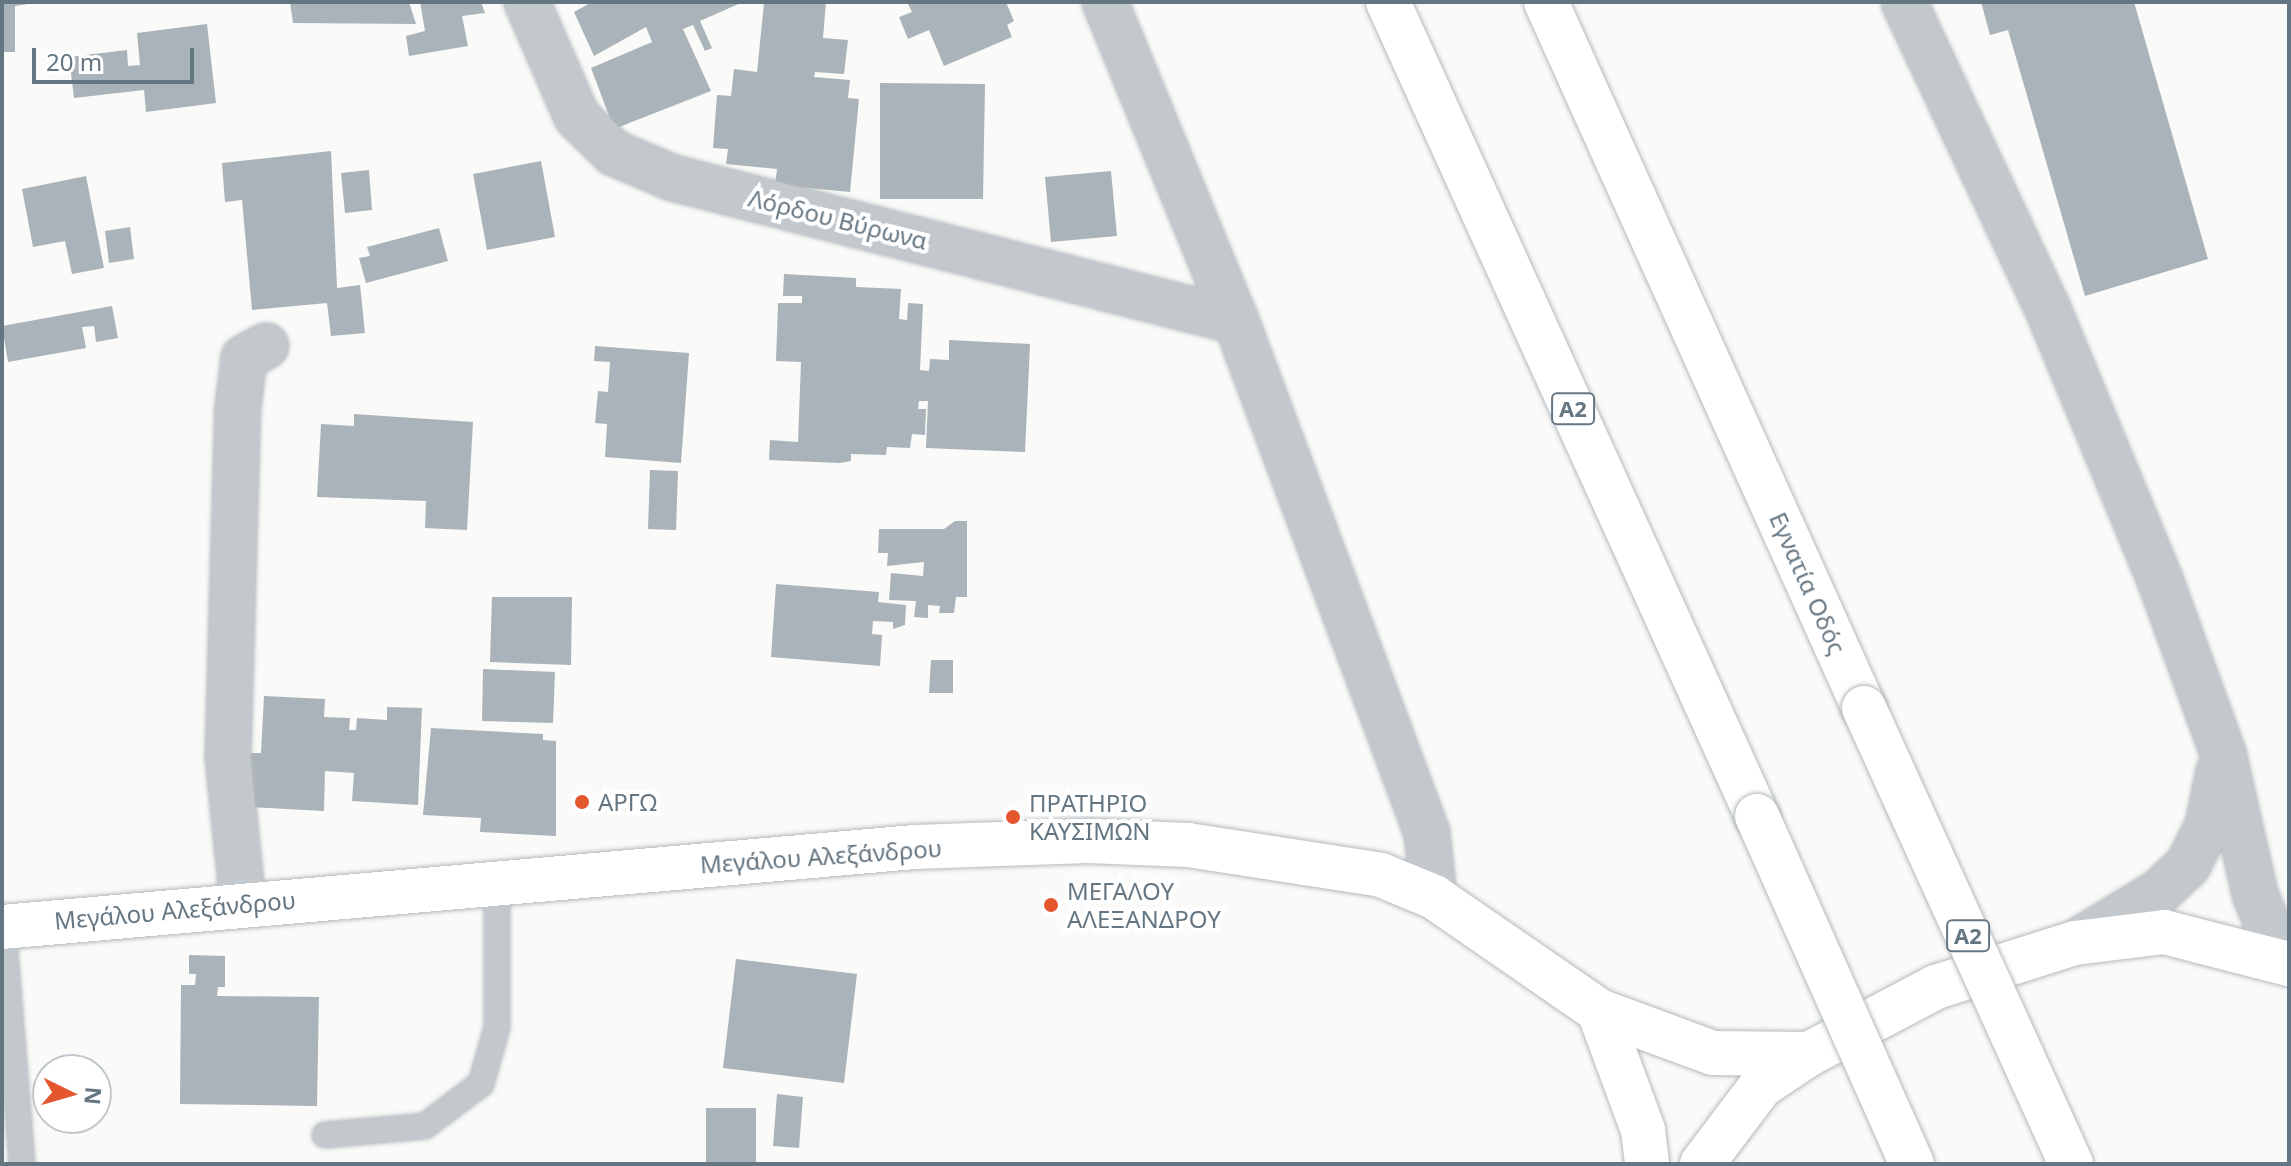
<!DOCTYPE html>
<meta charset="utf-8">
<style>
body{margin:0}
#map{position:relative;width:2291px;height:1166px;overflow:hidden;background:#fafaf8;font-family:"Noto Sans",sans-serif}
div>[style]{position:absolute}
[style*='--x']{left:calc(var(--x)*1px);top:calc(var(--y)*1px);width:calc(var(--w)*1px);rotate:calc(var(--a)*1deg)}
.building>*{inset:0;background:#aab3b9}
.roads{filter:drop-shadow(0 0 2px #b3babf) drop-shadow(0 0 2px #b3babf)}
.lane>*{height:24px;margin:-12px;padding:0 12px;transform-origin:12px;border-radius:12px;background:#c3c8cc}
.street>*{height:44px;margin:-22px;padding:0 22px;transform-origin:22px;border-radius:22px;background:#c3c8cc}
.secondary>*{height:44px;margin:-22px;padding:0 22px;transform-origin:22px;border-radius:22px;background:#fff}
.highway>*{height:44px;margin:-22px;padding:0 22px;transform-origin:22px;border-radius:22px;background:#fff}
.bridges{filter:drop-shadow(0 0 2px #b4b9bd) drop-shadow(0 0 2px #b4b9bd)}
.highway-bridge>*{height:44px;margin:-22px;padding:0 22px;transform-origin:22px;border-radius:22px;background:#fff}
.dots>*{width:22px;height:22px;translate:-50% -50%;box-sizing:border-box;border:4px solid #fff;border-radius:50%}
span{translate:-50% -50%;white-space:nowrap;text-align:center;line-height:1.15;-webkit-text-stroke:8px #fff;paint-order:stroke}
.shield-label span{padding:2px 6px;background:#fff;border:2px solid;border-radius:6px;-webkit-text-stroke-width:0}
.shield-label{font-size:22px;color:#657683;font-weight:700}
.street-label{font-size:24px;color:#657683}
.poi-label{font-size:24px;color:#657683}
.left{translate:0 -50%;text-align:left}
.frame{position:absolute;inset:0;border:4px solid #657683;pointer-events:none}
.north{position:absolute;left:32px;top:1054px;width:80px;height:80px;box-sizing:border-box;background:#fff;border:2px solid #c1c8cd;border-radius:50%;rotate:95deg;font-size:22px;font-weight:700;line-height:32px;text-align:center;color:#657683}
.north::after{content:'';display:block;margin:auto;width:28px;height:36px;background:#e4572e;clip-path:polygon(50% 0,100% 100%,50% 72%,0 100%)}
.scale{position:absolute;left:32px;top:48px;width:162px;height:36px;box-sizing:border-box;border:4px solid #657683;border-top:0;padding-left:10px;font-size:24px;line-height:28px;white-space:nowrap;color:#657683;-webkit-text-stroke:6px #fff;paint-order:stroke}
</style>
<div id="map">
<div class="building">
<i style="clip-path:polygon(2px 2px,41px 2px,15px 6px,15px 52px,2px 52px)"></i>
<i style="clip-path:polygon(290px 2px,409px 2px,416px 24px,293px 23px)"></i>
<i style="clip-path:polygon(420px 2px,481px 2px,485px 13px,462px 16px,468px 46px,409px 56px,406px 36px,425px 31px)"></i>
<i style="clip-path:polygon(592px 2px,743px 2px,700px 21px,712px 48px,705px 51px,693px 25px,683px 29px,711px 91px,614px 129px,591px 68px,652px 42px,646px 27px,594px 56px,574px 12px)"></i>
<i style="clip-path:polygon(783px 2px,826px 2px,823px 38px,848px 40px,844px 74px,815px 72px,814px 77px,850px 80px,848px 98px,859px 99px,850px 192px,775px 185px,777px 169px,726px 164px,728px 149px,713px 148px,717px 95px,731px 96px,734px 69px,757px 72px,764px 3px)"></i>
<i style="clip-path:polygon(907px 2px,1006px 2px,1014px 21px,1007px 25px,1012px 37px,944px 66px,929px 30px,908px 39px,899px 17px,912px 12px)"></i>
<i style="clip-path:polygon(1981px 2px,2134px 2px,2208px 259px,2085px 296px,2008px 30px,1990px 35px)"></i>
<i style="clip-path:polygon(207px 24px,216px 103px,146px 112px,144px 90px,74px 98px,69px 57px,127px 50px,128px 66px,140px 65px,137px 33px)"></i>
<i style="clip-path:polygon(880px 83px,985px 84px,983px 199px,880px 199px)"></i>
<i style="clip-path:polygon(331px 151px,337px 288px,360px 285px,365px 333px,331px 336px,327px 303px,252px 310px,242px 200px,225px 202px,222px 163px)"></i>
<i style="clip-path:polygon(541px 161px,555px 237px,487px 250px,473px 174px)"></i>
<i style="clip-path:polygon(369px 170px,372px 210px,345px 213px,341px 173px)"></i>
<i style="clip-path:polygon(1111px 171px,1117px 236px,1051px 242px,1045px 177px)"></i>
<i style="clip-path:polygon(86px 176px,104px 268px,72px 274px,65px 241px,33px 247px,22px 189px)"></i>
<i style="clip-path:polygon(130px 227px,134px 259px,109px 263px,105px 231px)"></i>
<i style="clip-path:polygon(439px 228px,448px 261px,366px 283px,359px 258px,370px 256px,367px 247px)"></i>
<i style="clip-path:polygon(784px 274px,856px 278px,856px 287px,901px 289px,899px 319px,907px 320px,908px 303px,923px 304px,920px 370px,929px 371px,930px 359px,949px 360px,949px 340px,1030px 344px,1025px 452px,926px 448px,928px 401px,919px 401px,918px 409px,926px 409px,925px 435px,912px 434px,910px 448px,887px 447px,886px 455px,851px 454px,851px 461px,840px 463px,769px 460px,770px 440px,798px 442px,801px 362px,776px 361px,778px 303px,802px 303px,802px 296px,783px 296px)"></i>
<i style="clip-path:polygon(112px 306px,118px 338px,96px 342px,94px 326px,82px 327px,86px 348px,8px 362px,2px 326px)"></i>
<i style="clip-path:polygon(595px 346px,689px 353px,681px 463px,605px 457px,607px 424px,595px 423px,598px 391px,608px 392px,610px 362px,594px 361px)"></i>
<i style="clip-path:polygon(354px 414px,473px 422px,467px 530px,425px 528px,426px 501px,317px 497px,321px 424px,354px 426px)"></i>
<i style="clip-path:polygon(650px 470px,678px 471px,676px 530px,648px 529px)"></i>
<i style="clip-path:polygon(955px 521px,967px 521px,967px 597px,956px 597px,954px 613px,939px 613px,940px 606px,928px 605px,928px 618px,914px 617px,916px 601px,889px 600px,891px 573px,923px 576px,924px 562px,887px 566px,888px 553px,878px 553px,879px 529px,944px 529px)"></i>
<i style="clip-path:polygon(776px 584px,879px 592px,878px 602px,906px 605px,905px 625px,893px 629px,893px 622px,873px 621px,872px 634px,882px 635px,880px 666px,771px 657px)"></i>
<i style="clip-path:polygon(492px 597px,572px 597px,571px 665px,490px 662px)"></i>
<i style="clip-path:polygon(931px 660px,953px 660px,953px 693px,929px 693px)"></i>
<i style="clip-path:polygon(483px 669px,555px 672px,553px 723px,482px 721px)"></i>
<i style="clip-path:polygon(264px 696px,325px 699px,324px 717px,350px 718px,349px 730px,356px 730px,357px 718px,387px 720px,387px 707px,422px 708px,418px 805px,352px 801px,354px 773px,325px 771px,324px 811px,248px 807px,251px 753px,261px 753px)"></i>
<i style="clip-path:polygon(431px 728px,543px 734px,543px 740px,556px 741px,556px 836px,480px 832px,481px 818px,423px 815px)"></i>
<i style="clip-path:polygon(189px 955px,225px 956px,225px 987px,218px 987px,217px 996px,319px 997px,317px 1106px,180px 1104px,181px 985px,195px 985px,196px 974px,189px 974px)"></i>
<i style="clip-path:polygon(736px 959px,857px 974px,844px 1083px,723px 1068px)"></i>
<i style="clip-path:polygon(777px 1094px,803px 1097px,799px 1148px,773px 1146px)"></i>
<i style="clip-path:polygon(706px 1108px,756px 1108px,756px 1164px,706px 1164px)"></i>
</div>
<div class="roads">
<div class="lane">
<i style="--x:3;--y:927;--w:238;--a:85.4"></i>
<i style="--x:325;--y:1135;--w:100;--a:-5.1"></i>
<i style="--x:425;--y:1126;--w:70;--a:-36.9"></i>
<i style="--x:481;--y:1084;--w:59;--a:-74.3"></i>
<i style="--x:497;--y:1027;--w:145;--a:-90"></i>
</div>
<div class="street">
<i style="--x:527;--y:2;--w:125;--a:66.5"></i>
<i style="--x:577;--y:117;--w:52;--a:44.2"></i>
<i style="--x:614;--y:153;--w:64;--a:23"></i>
<i style="--x:673;--y:178;--w:581;--a:14.25"></i>
<i style="--x:1105;--y:2;--w:345;--a:67.7"></i>
<i style="--x:1236;--y:321;--w:546;--a:69.54"></i>
<i style="--x:1427;--y:833;--w:64;--a:83.8"></i>
<i style="--x:1904;--y:2;--w:337;--a:64.9"></i>
<i style="--x:2047;--y:307;--w:295;--a:67.5"></i>
<i style="--x:2160;--y:580;--w:184;--a:70"></i>
<i style="--x:2223;--y:753;--w:145;--a:77.2"></i>
<i style="--x:2255;--y:894;--w:37;--a:68"></i>
<i style="--x:2269;--y:928;--w:28;--a:45"></i>
<i style="--x:243;--y:904;--w:149;--a:-95.8"></i>
<i style="--x:228;--y:756;--w:349;--a:-88.4"></i>
<i style="--x:238;--y:407;--w:49;--a:-83"></i>
<i style="--x:244;--y:358;--w:25;--a:-29"></i>
<i style="--x:2075;--y:943;--w:97;--a:-31.1"></i>
<i style="--x:2158;--y:893;--w:41;--a:-43"></i>
<i style="--x:2188;--y:865;--w:45;--a:-63.4"></i>
<i style="--x:2208;--y:825;--w:55;--a:-78.5"></i>
</div>
<div class="secondary">
<i style="--x:2;--y:927;--w:916;--a:-5.01"></i>
<i style="--x:915;--y:847;--w:173;--a:-2"></i>
<i style="--x:1088;--y:841;--w:100;--a:2.3"></i>
<i style="--x:1188;--y:845;--w:195;--a:8.8"></i>
<i style="--x:1381;--y:875;--w:57;--a:22.5"></i>
<i style="--x:1434;--y:897;--w:201;--a:34.6"></i>
<i style="--x:1599;--y:1011;--w:121;--a:20.2"></i>
<i style="--x:1713;--y:1053;--w:96;--a:0.6"></i>
<i style="--x:1599;--y:1011;--w:127;--a:69.7"></i>
<i style="--x:1643;--y:1130;--w:34;--a:83"></i>
<i style="--x:1702;--y:1164;--w:98;--a:-52.9"></i>
<i style="--x:1761;--y:1086;--w:58;--a:-33.7"></i>
<i style="--x:1809;--y:1054;--w:144;--a:-27.8"></i>
<i style="--x:1936;--y:987;--w:146;--a:-17.6"></i>
<i style="--x:2075;--y:943;--w:90;--a:-7"></i>
<i style="--x:2164;--y:932;--w:129;--a:14.4"></i>
</div>
<div class="highway">
<i style="--x:1388;--y:2;--w:894;--a:65.61"></i>
<i style="--x:1546;--y:2;--w:774;--a:65.75"></i>
</div>
</div>
<div class="bridges">
<div class="highway-bridge">
<i style="--x:1864;--y:708;--w:501;--a:65.58"></i>
<i style="--x:1757;--y:816;--w:381;--a:66"></i>
</div>
</div>
<div class="dots">
<i style="left:582px;top:802px;background:#e4572e"></i>
<i style="left:1013px;top:817px;background:#e4572e"></i>
<i style="left:1051px;top:905px;background:#e4572e"></i>
</div>
<div class="shield-label">
<span style="left:1573px;top:409px">Α2</span>
<span style="left:1968px;top:936px">Α2</span>
</div>
<div class="street-label">
<span style="left:838px;top:219px;rotate:14deg">Λόρδου Βύρωνα</span>
<span style="left:1808px;top:583px;rotate:66deg">Εγνατία Οδός</span>
<span style="left:821px;top:856px;rotate:-4deg">Μεγάλου Αλεξάνδρου</span>
<span style="left:175px;top:910px;rotate:-5deg">Μεγάλου Αλεξάνδρου</span>
</div>
<div class="poi-label">
<span class="left" style="left:598px;top:802px">ΑΡΓΩ</span>
<span class="left" style="left:1029px;top:817px">ΠΡΑΤΗΡΙΟ<br>ΚΑΥΣΙΜΩΝ</span>
<span class="left" style="left:1067px;top:905px">ΜΕΓΑΛΟΥ<br>ΑΛΕΞΑΝΔΡΟΥ</span>
</div>
<div class="frame"></div>
<div class="north">N</div>
<div class="scale">20 m</div>
</div>
